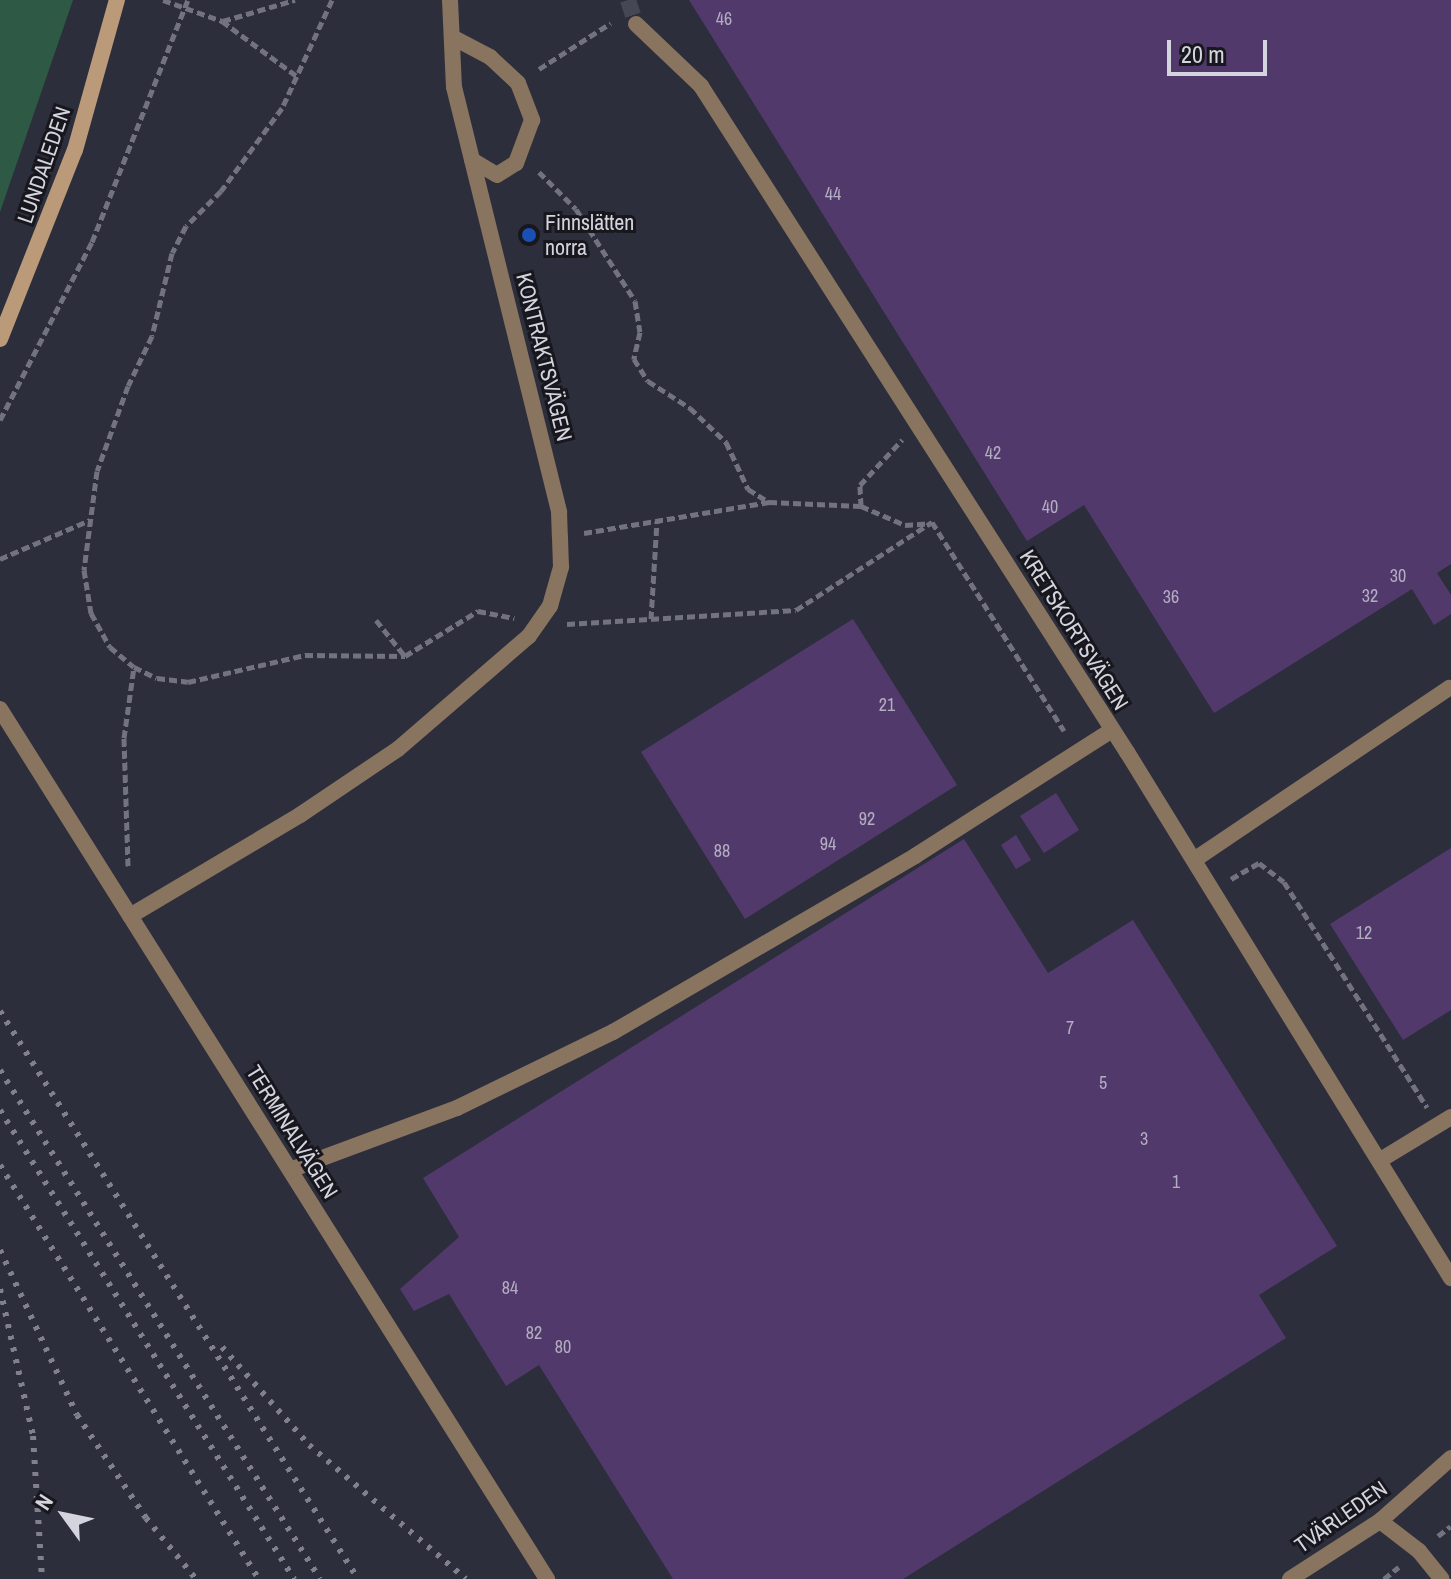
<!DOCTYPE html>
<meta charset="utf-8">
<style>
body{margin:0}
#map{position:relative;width:1451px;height:1579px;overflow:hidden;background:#2d2e3c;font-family:"Archivo Narrow",sans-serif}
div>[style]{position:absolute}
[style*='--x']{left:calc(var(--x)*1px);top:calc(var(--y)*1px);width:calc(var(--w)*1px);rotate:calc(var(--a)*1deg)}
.green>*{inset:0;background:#2e5945}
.building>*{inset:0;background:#52396c}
.minor-tunnel>*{height:16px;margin-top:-8px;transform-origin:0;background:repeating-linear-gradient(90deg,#464754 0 16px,transparent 0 24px)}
.path>*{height:5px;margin-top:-2.5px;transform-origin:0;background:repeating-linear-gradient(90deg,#72737f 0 8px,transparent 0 12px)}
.service>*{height:16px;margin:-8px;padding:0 8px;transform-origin:8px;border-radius:8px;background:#88745f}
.minor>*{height:16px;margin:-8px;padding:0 8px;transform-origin:8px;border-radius:8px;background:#88745f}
.secondary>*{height:16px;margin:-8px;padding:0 8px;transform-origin:8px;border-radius:8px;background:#ba9a79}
.rail>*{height:6px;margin-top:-3px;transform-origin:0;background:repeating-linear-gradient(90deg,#80818c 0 4px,transparent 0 12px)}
.dots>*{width:22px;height:22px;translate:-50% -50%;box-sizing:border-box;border:4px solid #17171d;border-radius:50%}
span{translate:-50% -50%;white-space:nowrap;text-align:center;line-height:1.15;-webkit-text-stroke:6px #17171d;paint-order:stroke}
.number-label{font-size:18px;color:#b3adc1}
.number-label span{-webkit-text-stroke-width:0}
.street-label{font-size:22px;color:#d3d4dd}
.poi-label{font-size:22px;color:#d3d4dd}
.left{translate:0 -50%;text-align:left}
.north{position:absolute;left:24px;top:1475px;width:80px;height:80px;-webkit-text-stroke:6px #17171d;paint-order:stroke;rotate:303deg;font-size:22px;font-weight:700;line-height:32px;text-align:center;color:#d3d4dd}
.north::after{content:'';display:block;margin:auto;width:28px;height:36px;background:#d3d4dd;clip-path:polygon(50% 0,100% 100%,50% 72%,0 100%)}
.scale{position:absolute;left:1167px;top:40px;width:100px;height:36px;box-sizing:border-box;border:4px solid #d3d4dd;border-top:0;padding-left:10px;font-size:24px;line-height:28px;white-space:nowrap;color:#d3d4dd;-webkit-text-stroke:6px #17171d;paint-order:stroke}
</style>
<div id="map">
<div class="green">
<i style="clip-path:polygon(0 0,73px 0,0 212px)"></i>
</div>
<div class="building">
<i style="clip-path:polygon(689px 0,1451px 0,1451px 564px,1437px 573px,1451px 595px,1451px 614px,1434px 625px,1412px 589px,1214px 713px,1084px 505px,1027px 541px)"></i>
<i style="clip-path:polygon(853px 619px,957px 785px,745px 919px,641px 752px)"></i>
<i style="clip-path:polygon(1056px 793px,1079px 830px,1044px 853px,1020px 816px)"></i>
<i style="clip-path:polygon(1016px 835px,1031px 860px,1016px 869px,1001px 845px)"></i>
<i style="clip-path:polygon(964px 839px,1048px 973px,1133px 920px,1337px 1246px,1259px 1295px,1286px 1338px,903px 1579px,673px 1579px,539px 1365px,506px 1386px,449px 1294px,414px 1311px,400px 1289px,459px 1237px,423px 1178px)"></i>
<i style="clip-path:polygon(1451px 848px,1451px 1010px,1403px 1040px,1330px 924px)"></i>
</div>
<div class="minor-tunnel">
<i style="--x:628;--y:0;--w:25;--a:72"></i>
</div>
<div class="path">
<i style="--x:163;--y:0;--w:63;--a:19.6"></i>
<i style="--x:222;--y:21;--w:94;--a:36.4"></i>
<i style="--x:332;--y:0;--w:119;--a:114.8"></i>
<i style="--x:282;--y:108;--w:103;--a:126.3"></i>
<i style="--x:221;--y:191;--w:49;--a:135"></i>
<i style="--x:186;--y:226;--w:30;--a:117"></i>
<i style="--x:172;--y:253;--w:85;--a:103.5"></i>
<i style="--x:152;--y:336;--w:55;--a:115.6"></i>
<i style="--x:128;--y:386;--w:90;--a:110"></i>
<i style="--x:97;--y:471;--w:100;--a:97.5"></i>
<i style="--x:84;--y:570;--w:44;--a:80.8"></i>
<i style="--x:91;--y:613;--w:39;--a:61"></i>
<i style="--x:110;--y:647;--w:31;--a:40"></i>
<i style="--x:134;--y:667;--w:25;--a:26"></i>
<i style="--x:157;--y:678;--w:31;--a:7"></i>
<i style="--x:188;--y:682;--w:120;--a:-13"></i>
<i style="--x:305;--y:655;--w:100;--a:0.6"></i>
<i style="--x:405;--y:656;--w:86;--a:-31.7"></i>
<i style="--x:478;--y:611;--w:37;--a:11"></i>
<i style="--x:223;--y:21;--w:75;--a:-16.3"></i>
<i style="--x:539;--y:69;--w:85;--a:-32.6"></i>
<i style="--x:539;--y:172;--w:52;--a:45"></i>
<i style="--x:576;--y:209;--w:109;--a:57.3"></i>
<i style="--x:635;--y:301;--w:31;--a:81"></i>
<i style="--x:640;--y:332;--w:28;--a:103"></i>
<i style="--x:634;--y:359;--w:26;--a:58"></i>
<i style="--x:648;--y:381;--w:50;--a:32.7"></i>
<i style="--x:690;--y:408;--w:50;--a:43.4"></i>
<i style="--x:726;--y:442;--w:52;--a:64.9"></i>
<i style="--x:748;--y:489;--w:25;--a:32"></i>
<i style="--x:0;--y:420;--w:200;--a:-62.7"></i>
<i style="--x:92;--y:242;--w:260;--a:-68.4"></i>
<i style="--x:861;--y:506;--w:21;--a:-93"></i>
<i style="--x:860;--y:485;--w:62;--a:-47"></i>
<i style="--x:932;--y:522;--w:247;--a:57.7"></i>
<i style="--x:584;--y:533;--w:188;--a:-9.5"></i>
<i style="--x:769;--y:502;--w:92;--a:2.5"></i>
<i style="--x:861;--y:506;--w:48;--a:23.4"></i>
<i style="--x:905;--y:525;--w:26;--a:-4"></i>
<i style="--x:0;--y:559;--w:98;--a:-23.4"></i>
<i style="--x:651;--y:619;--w:98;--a:-86.5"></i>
<i style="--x:376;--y:620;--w:45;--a:51.3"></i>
<i style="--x:567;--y:624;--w:229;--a:-3.5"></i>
<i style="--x:796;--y:610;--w:162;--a:-32.9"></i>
<i style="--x:128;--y:866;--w:128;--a:-91.8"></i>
<i style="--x:124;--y:738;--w:72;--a:-82"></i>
<i style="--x:1231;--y:879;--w:32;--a:-30"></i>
<i style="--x:1259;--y:863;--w:31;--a:37"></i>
<i style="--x:1284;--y:882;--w:267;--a:57.6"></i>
<i style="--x:1438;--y:1536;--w:16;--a:-38"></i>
<i style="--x:1384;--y:1579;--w:19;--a:-39"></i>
</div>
<div class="service">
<i style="--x:529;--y:636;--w:37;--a:-55"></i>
<i style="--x:550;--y:606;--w:41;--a:-74.2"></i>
<i style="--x:561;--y:567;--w:30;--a:-92"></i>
<i style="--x:1194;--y:860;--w:308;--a:-34"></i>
<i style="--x:1382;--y:1159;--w:81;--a:-31.3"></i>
<i style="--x:1380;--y:1521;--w:49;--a:37.6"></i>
<i style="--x:1419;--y:1551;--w:36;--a:51"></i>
</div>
<div class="minor">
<i style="--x:450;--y:0;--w:87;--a:87.4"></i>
<i style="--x:454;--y:87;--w:438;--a:76.1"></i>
<i style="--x:559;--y:512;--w:25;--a:88"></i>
<i style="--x:636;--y:24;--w:90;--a:43.6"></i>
<i style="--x:701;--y:86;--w:791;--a:57.4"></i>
<i style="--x:1127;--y:752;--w:618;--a:58.37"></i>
<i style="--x:454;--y:38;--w:41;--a:27.8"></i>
<i style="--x:490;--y:57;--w:38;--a:43"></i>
<i style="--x:518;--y:83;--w:40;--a:69"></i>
<i style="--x:532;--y:120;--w:46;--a:110.4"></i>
<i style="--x:516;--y:163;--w:22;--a:148"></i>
<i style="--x:497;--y:175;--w:29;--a:-149"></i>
<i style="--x:0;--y:709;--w:1028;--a:57.84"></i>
<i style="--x:130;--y:916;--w:198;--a:-30.7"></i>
<i style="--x:300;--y:815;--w:118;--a:-34"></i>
<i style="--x:398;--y:749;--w:173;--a:-40.8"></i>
<i style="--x:290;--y:1170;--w:178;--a:-20.4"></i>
<i style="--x:457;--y:1108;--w:174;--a:-26"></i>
<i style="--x:613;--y:1032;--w:350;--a:-30.2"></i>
<i style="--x:915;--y:856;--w:234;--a:-32.6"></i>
<i style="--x:1290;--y:1579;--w:107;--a:-32.8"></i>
<i style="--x:1380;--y:1521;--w:95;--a:-41.6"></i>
</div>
<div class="secondary">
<i style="--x:0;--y:339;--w:203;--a:-68.4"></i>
<i style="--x:75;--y:150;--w:156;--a:-74.4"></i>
</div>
<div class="rail">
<i style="--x:0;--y:1011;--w:671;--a:57.78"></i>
<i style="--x:0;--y:1070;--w:601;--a:57.84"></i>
<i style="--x:0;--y:1110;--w:554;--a:57.92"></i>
<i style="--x:0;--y:1165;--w:488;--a:58"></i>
<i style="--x:0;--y:1250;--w:182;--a:65"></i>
<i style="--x:77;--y:1415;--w:124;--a:56.2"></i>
<i style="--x:146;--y:1518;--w:79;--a:50.7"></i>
<i style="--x:0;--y:1289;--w:151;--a:77.3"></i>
<i style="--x:33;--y:1436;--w:143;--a:86.4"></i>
<i style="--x:222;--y:1347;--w:131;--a:48.4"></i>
<i style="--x:309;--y:1445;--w:206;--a:40.5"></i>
</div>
<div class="dots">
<i style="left:529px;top:235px;background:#1a4fb4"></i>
</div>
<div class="number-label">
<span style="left:724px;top:19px">46</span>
<span style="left:833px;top:194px">44</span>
<span style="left:993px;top:453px">42</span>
<span style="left:1050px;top:507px">40</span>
<span style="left:1398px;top:576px">30</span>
<span style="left:1370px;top:596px">32</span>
<span style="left:1171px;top:597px">36</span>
<span style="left:887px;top:705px">21</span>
<span style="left:867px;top:819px">92</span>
<span style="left:828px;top:844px">94</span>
<span style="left:722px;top:851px">88</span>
<span style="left:1364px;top:933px">12</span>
<span style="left:1070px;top:1028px">7</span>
<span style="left:1103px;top:1083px">5</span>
<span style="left:1144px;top:1139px">3</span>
<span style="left:1176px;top:1182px">1</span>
<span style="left:510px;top:1288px">84</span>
<span style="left:534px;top:1333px">82</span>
<span style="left:563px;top:1347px">80</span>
</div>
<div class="street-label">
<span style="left:44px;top:165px;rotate:-71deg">LUNDALEDEN</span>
<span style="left:544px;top:357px;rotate:76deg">KONTRAKTSVÄGEN</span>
<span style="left:1074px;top:630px;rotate:58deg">KRETSKORTSVÄGEN</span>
<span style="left:292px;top:1132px;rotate:58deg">TERMINALVÄGEN</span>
<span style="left:1341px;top:1517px;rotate:-35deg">TVÄRLEDEN</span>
</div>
<div class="poi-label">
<span class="left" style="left:545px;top:235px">Finnslätten<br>norra</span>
</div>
<div class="north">N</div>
<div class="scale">20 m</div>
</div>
